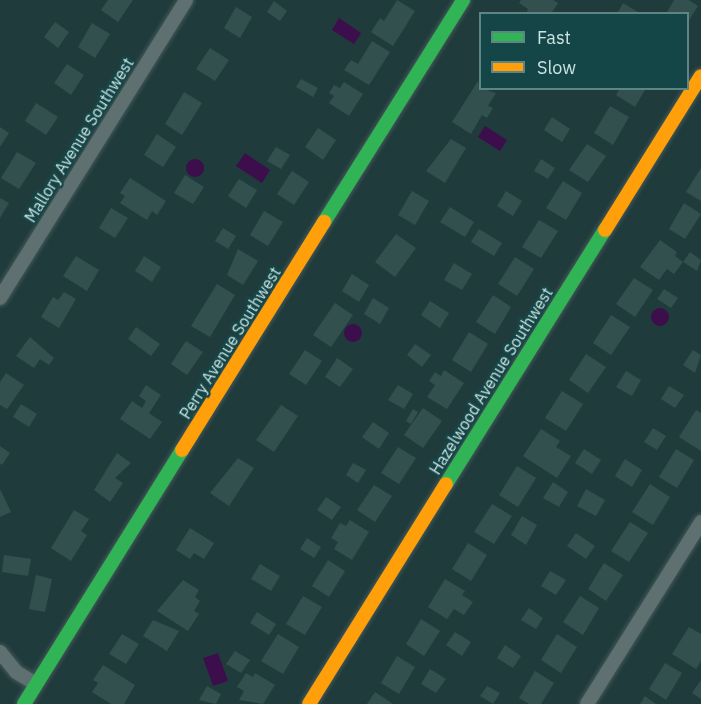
<!DOCTYPE html>
<style>
body{margin:0}
#map{position:relative;width:701px;height:704px;overflow:hidden;background:#203b3c;font-family:"IBM Plex Sans",sans-serif}
div>[style]{position:absolute}
[style*='--x']{left:calc(var(--x)*1px);top:calc(var(--y)*1px);width:calc(var(--w)*1px);rotate:calc(var(--a)*1deg)}
.water>*{inset:0;background:#3c0e4c}
.round{border-radius:50%}
.building>*{inset:0;background:#32504e}
.roads{filter:drop-shadow(0 0 2px #435758) drop-shadow(0 0 2px #435758)}
.street>*{height:14px;margin:-7px;padding:0 7px;transform-origin:7px;border-radius:7px;background:#5e7070}
.fast>*{height:14px;margin:-7px;padding:0 7px;transform-origin:7px;border-radius:7px;background:#30b455}
.slow>*{height:14px;margin:-7px;padding:0 7px;transform-origin:7px;border-radius:7px;background:#ff9f0a}
span{translate:-50% -50%;white-space:nowrap;text-align:center;line-height:1.15;-webkit-text-stroke:4.5px #154647;paint-order:stroke}
.street-label{font-size:16px;color:#cbe3e3}
.legend{position:absolute;left:479px;top:12px;width:210px;height:78px;box-sizing:border-box;background:#154647;border:2px solid #5e8585;margin:0;padding:8px 10px;list-style:none;font-size:18px;color:#cbe3e3}
.legend li{display:flex;align-items:center;gap:12px;height:30px}
.legend b{width:30px;border:2px solid #5e8585}
</style>
<div id="map">
<div class="water">
<i style="clip-path:polygon(339px 18px,361px 33px,354px 44px,332px 30px)"></i>
<i style="clip-path:polygon(485px 126px,507px 140px,500px 151px,478px 137px)"></i>
<i style="clip-path:polygon(245px 153px,270px 170px,262px 183px,236px 166px)"></i>
<i class="round" style="left:186px;top:159px;width:18px;height:18px"></i>
<i class="round" style="left:651px;top:308px;width:18px;height:18px"></i>
<i class="round" style="left:344px;top:324px;width:18px;height:18px"></i>
<i style="clip-path:polygon(218px 653px,228px 681px,213px 686px,203px 658px)"></i>
</div>
<div class="building">
<i style="clip-path:polygon(108px 0,133px 0,118px 22px,101px 10px)"></i>
<i style="clip-path:polygon(397px 0,415px 11px,393px 46px,371px 32px,380px 18px,384px 21px)"></i>
<i style="clip-path:polygon(521px 0,553px 0,558px 3px,551px 14px,526px 14px,528px 9px,519px 3px)"></i>
<i style="clip-path:polygon(674px 0,689px 0,698px 6px,688px 22px,688px 14px,666px 14px)"></i>
<i style="clip-path:polygon(274px 1px,287px 11px,280px 21px,267px 12px)"></i>
<i style="clip-path:polygon(623px 3px,641px 14px,617px 14px)"></i>
<i style="clip-path:polygon(236px 7px,252px 17px,240px 38px,224px 28px)"></i>
<i style="clip-path:polygon(55px 22px,69px 32px,58px 48px,44px 37px)"></i>
<i style="clip-path:polygon(92px 23px,110px 34px,95px 58px,78px 47px)"></i>
<i style="clip-path:polygon(372px 41px,390px 52px,369px 85px,344px 70px,351px 60px,358px 64px)"></i>
<i style="clip-path:polygon(210px 48px,229px 60px,215px 81px,196px 69px)"></i>
<i style="clip-path:polygon(67px 64px,84px 75px,71px 95px,54px 83px)"></i>
<i style="clip-path:polygon(301px 79px,318px 88px,313px 97px,296px 87px)"></i>
<i style="clip-path:polygon(478px 81px,480px 88px,496px 93px,488px 106px,493px 108px,487px 118px,482px 115px,471px 134px,452px 122px)"></i>
<i style="clip-path:polygon(344px 82px,363px 94px,349px 116px,329px 103px,334px 96px,329px 93px,334px 85px,340px 88px)"></i>
<i style="clip-path:polygon(620px 88px,646px 88px,635px 107px,616px 95px)"></i>
<i style="clip-path:polygon(184px 92px,202px 103px,182px 135px,165px 124px)"></i>
<i style="clip-path:polygon(36px 103px,58px 117px,46px 135px,25px 121px)"></i>
<i style="clip-path:polygon(610px 106px,629px 117px,613px 145px,594px 133px)"></i>
<i style="clip-path:polygon(552px 117px,570px 129px,562px 142px,544px 130px)"></i>
<i style="clip-path:polygon(0 127px,9px 133px,0 147px)"></i>
<i style="clip-path:polygon(318px 128px,336px 140px,323px 160px,305px 147px)"></i>
<i style="clip-path:polygon(157px 134px,176px 147px,163px 167px,144px 155px)"></i>
<i style="clip-path:polygon(451px 139px,466px 148px,445px 183px,426px 171px)"></i>
<i style="clip-path:polygon(587px 144px,606px 156px,588px 182px,569px 170px)"></i>
<i style="clip-path:polygon(276px 147px,290px 155px,281px 169px,267px 161px)"></i>
<i style="clip-path:polygon(17px 152px,36px 163px,19px 189px,1px 178px)"></i>
<i style="clip-path:polygon(541px 159px,555px 168px,548px 179px,534px 171px)"></i>
<i style="clip-path:polygon(701px 168px,701px 201px,686px 192px)"></i>
<i style="clip-path:polygon(292px 171px,309px 182px,294px 205px,277px 194px)"></i>
<i style="clip-path:polygon(185px 175px,204px 187px,193px 204px,174px 193px)"></i>
<i style="clip-path:polygon(130px 178px,166px 201px,157px 215px,152px 211px,147px 220px,120px 203px,125px 196px,120px 193px)"></i>
<i style="clip-path:polygon(239px 179px,257px 190px,246px 208px,228px 196px)"></i>
<i style="clip-path:polygon(563px 181px,582px 193px,566px 220px,546px 208px)"></i>
<i style="clip-path:polygon(412px 191px,429px 201px,415px 225px,398px 215px)"></i>
<i style="clip-path:polygon(506px 191px,522px 201px,513px 216px,497px 206px)"></i>
<i style="clip-path:polygon(0 198px,9px 203px,0 218px)"></i>
<i style="clip-path:polygon(684px 203px,701px 214px,685px 239px,669px 229px)"></i>
<i style="clip-path:polygon(450px 207px,474px 222px,465px 237px,440px 222px)"></i>
<i style="clip-path:polygon(111px 208px,128px 218px,115px 238px,99px 228px)"></i>
<i style="clip-path:polygon(264px 211px,283px 222px,268px 246px,250px 235px)"></i>
<i style="clip-path:polygon(539px 220px,558px 231px,541px 258px,522px 247px)"></i>
<i style="clip-path:polygon(223px 228px,236px 236px,228px 249px,215px 241px)"></i>
<i style="clip-path:polygon(479px 229px,502px 243px,494px 256px,471px 242px)"></i>
<i style="clip-path:polygon(396px 234px,416px 248px,395px 277px,375px 262px)"></i>
<i style="clip-path:polygon(660px 240px,677px 252px,675px 256px,683px 262px,674px 274px,667px 269px,659px 280px,640px 267px)"></i>
<i style="clip-path:polygon(238px 249px,258px 261px,243px 285px,227px 275px)"></i>
<i style="clip-path:polygon(690px 252px,701px 260px,697px 271px,683px 262px)"></i>
<i style="clip-path:polygon(76px 256px,99px 270px,87px 291px,63px 276px)"></i>
<i style="clip-path:polygon(144px 256px,161px 267px,152px 282px,135px 271px)"></i>
<i style="clip-path:polygon(515px 257px,534px 269px,517px 296px,498px 284px)"></i>
<i style="clip-path:polygon(454px 263px,472px 274px,462px 290px,444px 280px)"></i>
<i style="clip-path:polygon(352px 274px,369px 285px,359px 302px,342px 291px)"></i>
<i style="clip-path:polygon(634px 278px,653px 290px,635px 317px,616px 304px)"></i>
<i style="clip-path:polygon(217px 284px,235px 295px,210px 337px,191px 326px)"></i>
<i style="clip-path:polygon(664px 289px,678px 298px,671px 308px,657px 299px)"></i>
<i style="clip-path:polygon(64px 292px,76px 299px,59px 328px,41px 317px,53px 297px,58px 300px)"></i>
<i style="clip-path:polygon(493px 295px,511px 307px,495px 334px,476px 322px)"></i>
<i style="clip-path:polygon(373px 298px,389px 308px,380px 324px,364px 314px)"></i>
<i style="clip-path:polygon(430px 301px,449px 313px,440px 328px,421px 315px)"></i>
<i style="clip-path:polygon(335px 303px,353px 315px,331px 347px,313px 335px)"></i>
<i style="clip-path:polygon(611px 315px,630px 327px,611px 355px,593px 343px)"></i>
<i style="clip-path:polygon(136px 327px,160px 344px,151px 356px,128px 339px)"></i>
<i style="clip-path:polygon(469px 332px,488px 344px,471px 372px,452px 360px)"></i>
<i style="clip-path:polygon(30px 337px,54px 358px,49px 365px,40px 359px,34px 368px,16px 356px)"></i>
<i style="clip-path:polygon(186px 341px,203px 352px,187px 375px,171px 364px)"></i>
<i style="clip-path:polygon(415px 344px,431px 355px,422px 367px,407px 355px)"></i>
<i style="clip-path:polygon(305px 350px,322px 361px,306px 385px,289px 374px)"></i>
<i style="clip-path:polygon(693px 350px,701px 355px,695px 373px,683px 365px)"></i>
<i style="clip-path:polygon(586px 354px,606px 367px,588px 393px,569px 380px)"></i>
<i style="clip-path:polygon(337px 358px,353px 369px,340px 387px,325px 377px)"></i>
<i style="clip-path:polygon(444px 370px,464px 383px,447px 409px,427px 397px,435px 385px,429px 381px,435px 372px,441px 376px)"></i>
<i style="clip-path:polygon(626px 371px,641px 380px,632px 396px,616px 387px)"></i>
<i style="clip-path:polygon(6px 373px,24px 385px,7px 409px,0 405px,0 382px)"></i>
<i style="clip-path:polygon(146px 385px,161px 395px,149px 413px,162px 422px,150px 439px,120px 419px,132px 401px,142px 408px,146px 401px,139px 396px)"></i>
<i style="clip-path:polygon(398px 385px,413px 394px,404px 409px,388px 400px)"></i>
<i style="clip-path:polygon(669px 386px,684px 395px,675px 408px,661px 399px)"></i>
<i style="clip-path:polygon(562px 391px,583px 404px,566px 431px,545px 418px)"></i>
<i style="clip-path:polygon(21px 404px,37px 414px,29px 427px,13px 417px)"></i>
<i style="clip-path:polygon(281px 405px,298px 416px,274px 452px,256px 440px)"></i>
<i style="clip-path:polygon(423px 408px,442px 421px,423px 448px,404px 435px)"></i>
<i style="clip-path:polygon(413px 409px,418px 412px,411px 424px,406px 421px)"></i>
<i style="clip-path:polygon(696px 410px,701px 413px,701px 451px,679px 437px)"></i>
<i style="clip-path:polygon(373px 422px,389px 433px,379px 449px,362px 437px)"></i>
<i style="clip-path:polygon(653px 428px,666px 436px,657px 450px,644px 442px)"></i>
<i style="clip-path:polygon(541px 429px,560px 441px,556px 447px,571px 456px,557px 478px,523px 456px)"></i>
<i style="clip-path:polygon(0 446px,10px 453px,2px 465px,0 463px)"></i>
<i style="clip-path:polygon(398px 447px,416px 458px,399px 484px,381px 473px)"></i>
<i style="clip-path:polygon(584px 449px,601px 460px,592px 474px,575px 463px)"></i>
<i style="clip-path:polygon(676px 449px,694px 460px,677px 488px,659px 477px)"></i>
<i style="clip-path:polygon(117px 453px,131px 463px,115px 478px,123px 483px,110px 502px,94px 490px)"></i>
<i style="clip-path:polygon(238px 458px,254px 468px,229px 506px,210px 493px)"></i>
<i style="clip-path:polygon(625px 459px,642px 470px,632px 487px,615px 476px)"></i>
<i style="clip-path:polygon(353px 463px,366px 470px,358px 483px,346px 475px)"></i>
<i style="clip-path:polygon(517px 466px,536px 478px,518px 507px,499px 495px)"></i>
<i style="clip-path:polygon(553px 482px,568px 492px,559px 507px,543px 498px)"></i>
<i style="clip-path:polygon(650px 484px,670px 497px,653px 525px,632px 512px)"></i>
<i style="clip-path:polygon(374px 485px,392px 496px,375px 522px,357px 510px)"></i>
<i style="clip-path:polygon(0 489px,11px 512px,0 517px)"></i>
<i style="clip-path:polygon(586px 489px,605px 500px,596px 516px,577px 506px)"></i>
<i style="clip-path:polygon(326px 497px,341px 507px,332px 520px,317px 510px)"></i>
<i style="clip-path:polygon(492px 504px,512px 516px,494px 544px,474px 532px)"></i>
<i style="clip-path:polygon(74px 510px,89px 519px,81px 531px,87px 535px,71px 561px,51px 548px)"></i>
<i style="clip-path:polygon(522px 516px,537px 525px,526px 545px,511px 535px)"></i>
<i style="clip-path:polygon(350px 520px,369px 532px,352px 560px,334px 549px,338px 542px,331px 538px,340px 523px,346px 526px)"></i>
<i style="clip-path:polygon(630px 522px,648px 533px,629px 562px,611px 551px)"></i>
<i style="clip-path:polygon(190px 528px,214px 543px,204px 559px,194px 553px,190px 559px,176px 550px)"></i>
<i style="clip-path:polygon(576px 533px,595px 546px,586px 559px,567px 546px)"></i>
<i style="clip-path:polygon(307px 538px,321px 547px,314px 558px,300px 549px)"></i>
<i style="clip-path:polygon(468px 543px,487px 555px,471px 581px,452px 569px)"></i>
<i style="clip-path:polygon(4px 555px,31px 559px,28px 576px,2px 572px)"></i>
<i style="clip-path:polygon(328px 560px,345px 571px,329px 597px,312px 586px)"></i>
<i style="clip-path:polygon(604px 563px,623px 575px,606px 601px,588px 589px)"></i>
<i style="clip-path:polygon(260px 564px,280px 576px,271px 591px,251px 579px)"></i>
<i style="clip-path:polygon(550px 571px,566px 580px,556px 595px,541px 586px)"></i>
<i style="clip-path:polygon(36px 575px,52px 579px,45px 612px,29px 609px)"></i>
<i style="clip-path:polygon(445px 579px,465px 591px,462px 595px,473px 602px,464px 615px,454px 609px,447px 619px,428px 607px)"></i>
<i style="clip-path:polygon(183px 580px,199px 590px,195px 597px,200px 601px,194px 611px,199px 614px,188px 631px,157px 611px)"></i>
<i style="clip-path:polygon(303px 596px,322px 607px,305px 635px,286px 624px)"></i>
<i style="clip-path:polygon(580px 596px,599px 608px,583px 635px,563px 622px)"></i>
<i style="clip-path:polygon(529px 608px,543px 618px,536px 629px,521px 620px)"></i>
<i style="clip-path:polygon(257px 612px,276px 624px,269px 635px,250px 623px)"></i>
<i style="clip-path:polygon(421px 619px,440px 631px,424px 656px,406px 644px)"></i>
<i style="clip-path:polygon(153px 620px,179px 631px,167px 651px,143px 636px)"></i>
<i style="clip-path:polygon(689px 627px,701px 634px,701px 661px,696px 669px,672px 654px)"></i>
<i style="clip-path:polygon(455px 632px,471px 642px,462px 656px,446px 645px)"></i>
<i style="clip-path:polygon(122px 634px,139px 644px,126px 664px,109px 654px)"></i>
<i style="clip-path:polygon(278px 634px,299px 647px,283px 674px,261px 661px)"></i>
<i style="clip-path:polygon(557px 634px,577px 647px,561px 673px,541px 660px)"></i>
<i style="clip-path:polygon(505px 645px,521px 656px,513px 668px,497px 658px)"></i>
<i style="clip-path:polygon(235px 651px,250px 660px,241px 673px,226px 664px)"></i>
<i style="clip-path:polygon(397px 656px,415px 667px,399px 694px,381px 683px)"></i>
<i style="clip-path:polygon(665px 663px,682px 673px,666px 700px,649px 689px)"></i>
<i style="clip-path:polygon(103px 665px,135px 685px,124px 704px,111px 704px,92px 692px,98px 683px,93px 680px)"></i>
<i style="clip-path:polygon(430px 669px,446px 679px,436px 693px,421px 684px)"></i>
<i style="clip-path:polygon(535px 671px,554px 683px,541px 704px,529px 704px,519px 698px)"></i>
<i style="clip-path:polygon(246px 673px,253px 677px,255px 673px,275px 685px,263px 704px,239px 700px,244px 691px,237px 687px)"></i>
<i style="clip-path:polygon(701px 680px,701px 699px,692px 693px)"></i>
<i style="clip-path:polygon(207px 686px,221px 694px,216px 704px,199px 700px)"></i>
<i style="clip-path:polygon(487px 686px,500px 693px,493px 704px,480px 696px)"></i>
<i style="clip-path:polygon(375px 692px,393px 704px,367px 704px)"></i>
<i style="clip-path:polygon(645px 696px,656px 704px,640px 704px)"></i>
</div>
<div class="roads">
<div class="street">
<i style="--x:0;--y:298;--w:351;--a:-58"></i>
<i style="--x:0;--y:652;--w:26;--a:51"></i>
<i style="--x:16;--y:672;--w:23;--a:31"></i>
<i style="--x:587;--y:704;--w:215;--a:-57.9"></i>
</div>
<div class="fast">
<i style="--x:324;--y:222;--w:262;--a:-57.9"></i>
<i style="--x:446;--y:484;--w:300;--a:-58"></i>
<i style="--x:24;--y:704;--w:299;--a:-58.1"></i>
</div>
<div class="slow">
<i style="--x:605;--y:230;--w:181;--a:-58.1"></i>
<i style="--x:182;--y:450;--w:269;--a:-58.1"></i>
<i style="--x:309;--y:704;--w:259;--a:-58.1"></i>
</div>
</div>
<div class="street-label">
<span style="left:79px;top:140px;rotate:-58deg">Mallory Avenue Southwest</span>
<span style="left:230px;top:343px;rotate:-58deg">Perry Avenue Southwest</span>
<span style="left:491px;top:381px;rotate:-58deg">Hazelwood Avenue Southwest</span>
</div>
<ul class="legend">
<li><b style="height:8px;background:#30b455"></b>Fast</li>
<li><b style="height:8px;background:#ff9f0a"></b>Slow</li>
</ul>
</div>
